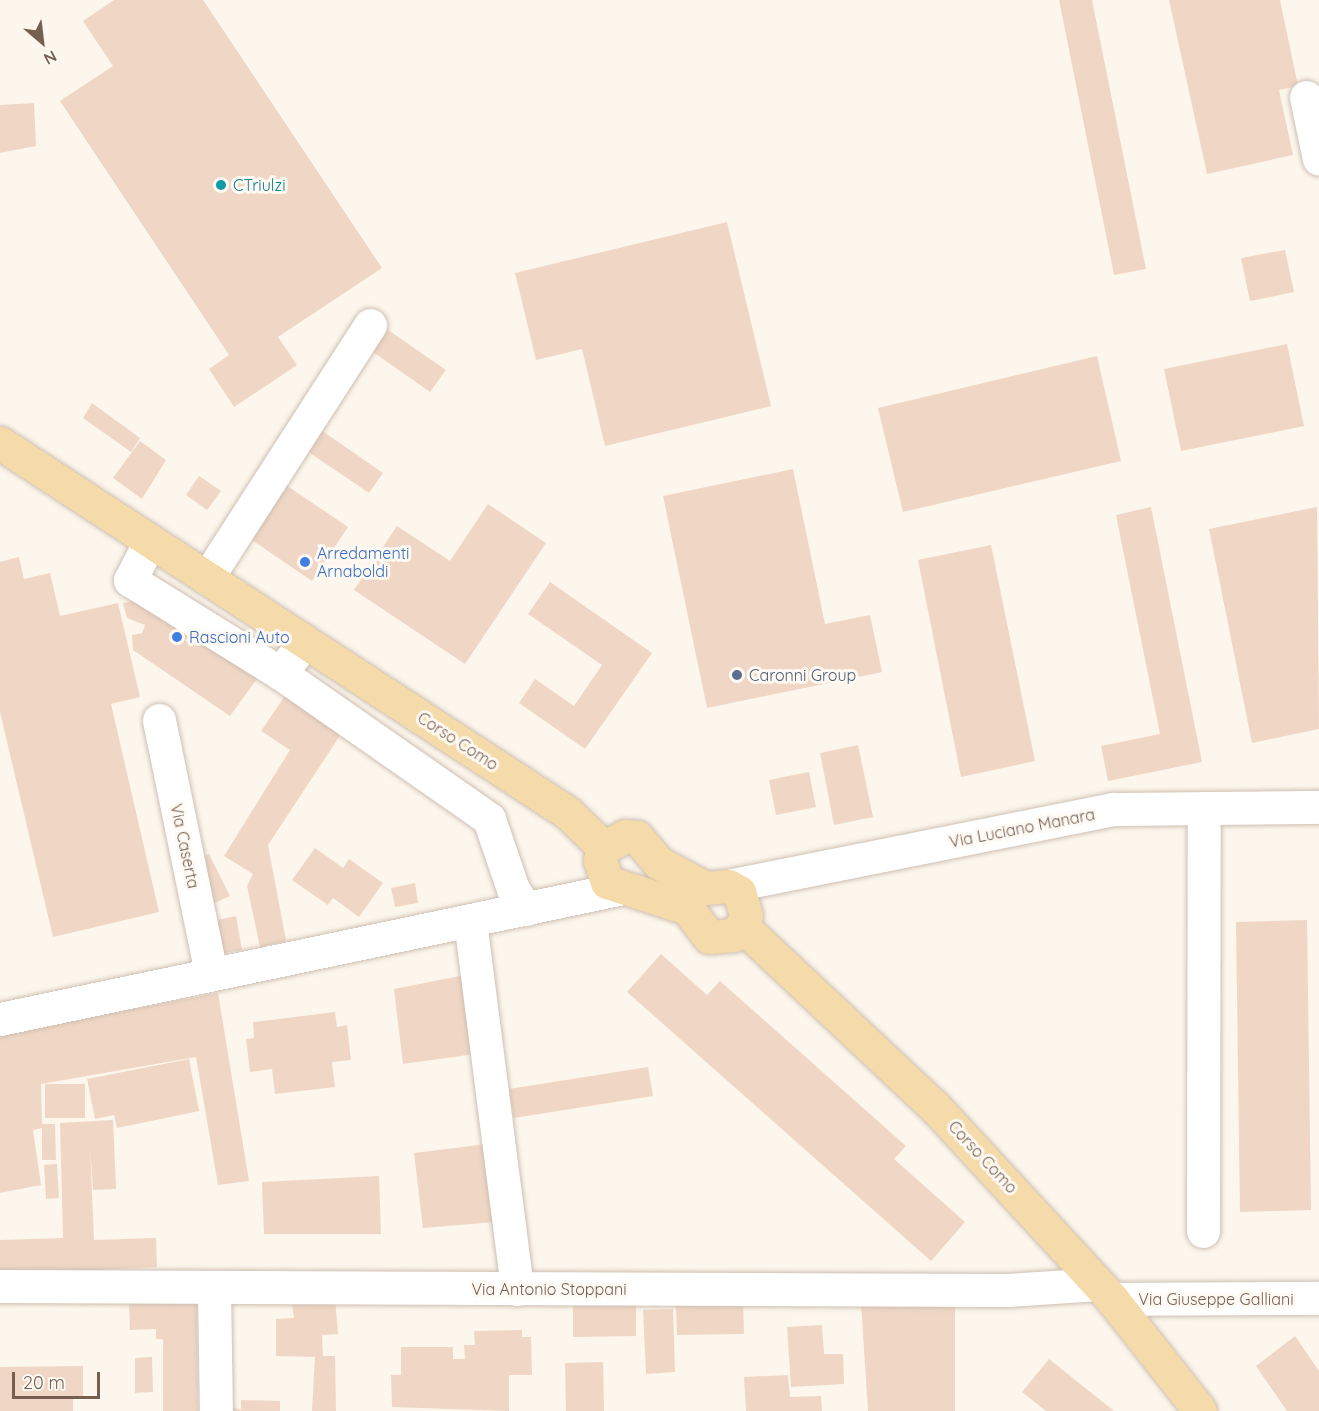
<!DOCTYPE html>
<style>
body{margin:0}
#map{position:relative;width:1319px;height:1411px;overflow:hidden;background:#fcf6ec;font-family:Quicksand,sans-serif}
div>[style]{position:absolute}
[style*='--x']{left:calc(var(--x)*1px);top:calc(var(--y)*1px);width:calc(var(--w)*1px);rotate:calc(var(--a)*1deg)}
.building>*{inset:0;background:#f0d7c5}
.roads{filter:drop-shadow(0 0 2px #cebfb2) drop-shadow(0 0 2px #cebfb2)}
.minor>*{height:33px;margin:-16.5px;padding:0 16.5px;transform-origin:16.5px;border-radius:16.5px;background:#fff}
.major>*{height:33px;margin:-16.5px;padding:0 16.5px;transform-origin:16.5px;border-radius:16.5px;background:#f5daaa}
.dots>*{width:16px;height:16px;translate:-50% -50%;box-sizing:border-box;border:3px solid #fefaf3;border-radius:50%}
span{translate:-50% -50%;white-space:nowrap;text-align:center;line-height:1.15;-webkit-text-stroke:6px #fefaf3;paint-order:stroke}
.culture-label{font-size:16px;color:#0d838f}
.left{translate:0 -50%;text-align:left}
.shop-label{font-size:16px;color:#366cbe}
.service-label{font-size:16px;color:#4e5e75}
.street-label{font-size:16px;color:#765e50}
.north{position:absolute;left:12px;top:12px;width:60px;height:60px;-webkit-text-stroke:4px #fefaf3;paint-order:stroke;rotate:152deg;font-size:16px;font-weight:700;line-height:24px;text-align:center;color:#765e50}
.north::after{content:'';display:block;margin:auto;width:21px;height:27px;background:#765e50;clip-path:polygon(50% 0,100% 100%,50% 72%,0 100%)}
.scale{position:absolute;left:12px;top:1372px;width:88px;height:27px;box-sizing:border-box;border:3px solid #765e50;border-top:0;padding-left:8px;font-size:18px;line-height:21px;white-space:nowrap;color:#765e50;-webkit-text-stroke:4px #fefaf3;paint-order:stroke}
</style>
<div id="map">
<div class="building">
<i style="clip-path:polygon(114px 0,203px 0,382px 268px,278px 337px,297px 365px,234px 407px,209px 369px,229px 355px,60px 101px,113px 66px,83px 21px)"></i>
<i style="clip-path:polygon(1059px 0,1092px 0,1146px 269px,1114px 275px)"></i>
<i style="clip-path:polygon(1169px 0,1280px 0,1298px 86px,1279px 90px,1293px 155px,1207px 174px)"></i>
<i style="clip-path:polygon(34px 103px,36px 146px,0 153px,0 105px)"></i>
<i style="clip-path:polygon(727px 222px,771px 406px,605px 446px,582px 349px,536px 360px,515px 273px)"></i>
<i style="clip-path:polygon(1285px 250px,1294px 292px,1250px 301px,1241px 258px)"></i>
<i style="clip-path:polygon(385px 328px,446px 370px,430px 392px,370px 350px)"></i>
<i style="clip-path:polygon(1287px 344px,1304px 426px,1181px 451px,1164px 369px)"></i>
<i style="clip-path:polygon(1097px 356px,1121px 461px,903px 512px,878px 408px)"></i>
<i style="clip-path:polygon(92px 403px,140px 438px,131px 452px,83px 418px)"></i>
<i style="clip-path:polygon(321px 430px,383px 473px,369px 493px,307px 451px)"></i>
<i style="clip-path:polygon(140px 441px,166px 460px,142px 499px,113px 478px)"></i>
<i style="clip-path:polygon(793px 469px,825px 624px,870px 615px,882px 672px,707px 708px,663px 496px)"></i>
<i style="clip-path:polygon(199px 476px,221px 491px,207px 510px,186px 495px)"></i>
<i style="clip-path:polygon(280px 481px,348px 527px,312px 581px,243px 534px)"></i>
<i style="clip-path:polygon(488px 504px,546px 543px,465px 664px,354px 590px,397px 526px,450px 561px)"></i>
<i style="clip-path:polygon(1151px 507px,1202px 762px,1108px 781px,1101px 746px,1160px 734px,1116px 515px)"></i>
<i style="clip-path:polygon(1317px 507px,1319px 729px,1252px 743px,1209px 529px)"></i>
<i style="clip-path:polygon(991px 545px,1035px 761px,961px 777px,918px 560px)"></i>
<i style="clip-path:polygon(19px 557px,24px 579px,50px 573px,60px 616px,118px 603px,140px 697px,111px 704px,159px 912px,53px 937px,0 712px,0 562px)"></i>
<i style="clip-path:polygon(550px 582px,652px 653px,585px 749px,519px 703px,535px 679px,574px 706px,602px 665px,528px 614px)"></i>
<i style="clip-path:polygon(146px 599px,262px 672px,230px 716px,133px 650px,132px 635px,142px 633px,145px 625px,127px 618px,123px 603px)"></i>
<i style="clip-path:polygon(289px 690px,345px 728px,268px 845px,286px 941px,260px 947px,247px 886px,253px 874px,224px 856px,290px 750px,261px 731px)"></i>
<i style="clip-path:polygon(858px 745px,873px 817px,834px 825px,820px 753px)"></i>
<i style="clip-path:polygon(809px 772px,816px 807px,776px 815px,769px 780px)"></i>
<i style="clip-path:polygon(315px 848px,343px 868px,349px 859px,383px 883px,359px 917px,333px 898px,328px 905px,292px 880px)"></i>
<i style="clip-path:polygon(209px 854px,230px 896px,208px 906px,198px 886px,210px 880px,199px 859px)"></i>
<i style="clip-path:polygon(415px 883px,418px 903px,395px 907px,391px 888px)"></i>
<i style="clip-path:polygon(236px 916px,242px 950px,223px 953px,217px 920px)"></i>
<i style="clip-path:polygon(1307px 920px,1311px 1210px,1240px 1212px,1236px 922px)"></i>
<i style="clip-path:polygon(661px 954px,707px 995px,720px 981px,906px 1146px,894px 1159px,965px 1222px,931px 1261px,627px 992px)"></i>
<i style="clip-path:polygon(465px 975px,475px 1054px,403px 1064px,394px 989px)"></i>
<i style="clip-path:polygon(218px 993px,249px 1181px,218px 1185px,196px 1057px,41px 1084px,42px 1124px,55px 1124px,56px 1160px,42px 1160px,42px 1128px,33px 1130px,41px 1185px,0 1193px,0 1034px)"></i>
<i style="clip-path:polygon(335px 1012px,337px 1027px,347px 1025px,351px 1060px,332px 1062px,335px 1087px,275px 1094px,272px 1069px,250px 1072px,246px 1039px,254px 1038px,253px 1022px)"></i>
<i style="clip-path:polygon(189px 1059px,199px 1111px,117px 1128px,114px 1115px,95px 1119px,87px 1079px)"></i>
<i style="clip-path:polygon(648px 1067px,653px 1096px,514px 1118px,509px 1089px)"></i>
<i style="clip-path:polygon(45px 1084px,85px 1084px,85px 1118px,45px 1118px)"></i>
<i style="clip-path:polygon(113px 1120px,116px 1189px,93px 1190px,90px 1145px,94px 1240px,156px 1238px,157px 1267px,0 1275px,0 1240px,63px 1238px,60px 1123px)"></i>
<i style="clip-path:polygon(486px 1144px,496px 1222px,423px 1228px,414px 1153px)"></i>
<i style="clip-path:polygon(57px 1164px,59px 1198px,46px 1199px,44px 1165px)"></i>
<i style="clip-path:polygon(379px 1176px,381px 1234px,264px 1234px,262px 1182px)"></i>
<i style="clip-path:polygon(335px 1297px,338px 1334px,322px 1335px,323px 1356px,335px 1356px,336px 1411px,312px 1411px,315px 1357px,276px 1356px,276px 1319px,294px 1318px,291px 1298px)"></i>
<i style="clip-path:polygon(129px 1302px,197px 1302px,198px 1411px,163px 1411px,163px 1339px,156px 1339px,156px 1329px,130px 1330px)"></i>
<i style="clip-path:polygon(955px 1302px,955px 1411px,868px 1411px,861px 1303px)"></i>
<i style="clip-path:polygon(743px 1303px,744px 1334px,677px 1335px,676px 1304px)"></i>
<i style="clip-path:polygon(636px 1305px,636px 1336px,573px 1337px,573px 1306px)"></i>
<i style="clip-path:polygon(673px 1309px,675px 1372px,646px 1374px,643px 1310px)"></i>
<i style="clip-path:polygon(822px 1325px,824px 1354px,843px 1354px,844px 1384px,791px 1387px,787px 1327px)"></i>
<i style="clip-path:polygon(522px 1330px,522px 1337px,531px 1337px,532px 1375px,509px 1375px,509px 1411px,392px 1407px,391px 1375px,401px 1375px,401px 1347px,453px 1347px,453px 1359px,465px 1359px,464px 1345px,475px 1345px,474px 1331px)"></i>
<i style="clip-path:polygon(1295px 1336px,1319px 1371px,1319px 1411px,1287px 1411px,1256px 1366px)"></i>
<i style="clip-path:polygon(152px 1357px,153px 1392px,135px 1393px,135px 1358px)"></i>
<i style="clip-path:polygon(1049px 1359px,1114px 1411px,1046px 1411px,1022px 1392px)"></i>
<i style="clip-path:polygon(603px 1362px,604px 1411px,566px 1411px,565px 1363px)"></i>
<i style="clip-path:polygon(83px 1366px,83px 1399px,73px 1399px,73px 1411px,0 1411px,0 1367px)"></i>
<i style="clip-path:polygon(788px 1375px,790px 1397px,821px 1396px,822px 1411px,746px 1411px,744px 1377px)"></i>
<i style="clip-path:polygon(241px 1400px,280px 1401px,280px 1411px,229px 1411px,229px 1406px,241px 1410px)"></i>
</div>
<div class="roads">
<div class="minor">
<i style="--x:1306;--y:97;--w:63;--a:78.2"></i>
<i style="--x:150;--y:541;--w:44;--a:117.1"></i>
<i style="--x:130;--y:580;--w:176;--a:31.8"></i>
<i style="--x:207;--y:578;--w:301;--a:-57.2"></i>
<i style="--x:305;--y:642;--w:40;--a:129"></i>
<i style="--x:280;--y:673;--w:255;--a:34.9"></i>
<i style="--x:489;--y:819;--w:74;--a:71.1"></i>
<i style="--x:513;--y:889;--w:24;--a:57"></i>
<i style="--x:159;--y:720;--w:258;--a:78.4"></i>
<i style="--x:728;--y:886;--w:393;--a:-11.3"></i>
<i style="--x:1113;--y:809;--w:206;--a:-0.6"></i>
<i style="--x:470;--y:921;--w:371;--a:82.7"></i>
<i style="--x:0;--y:1019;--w:632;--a:-11.88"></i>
<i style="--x:1203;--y:1231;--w:423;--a:-89.9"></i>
<i style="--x:0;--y:1286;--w:1008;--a:0.23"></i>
<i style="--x:1008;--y:1290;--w:90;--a:-3.8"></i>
<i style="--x:214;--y:1288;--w:123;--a:89.1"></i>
<i style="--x:1112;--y:1299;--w:207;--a:-0.3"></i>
</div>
<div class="major">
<i style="--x:0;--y:443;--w:678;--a:33.08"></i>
<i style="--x:568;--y:813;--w:50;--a:44.2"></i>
<i style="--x:625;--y:836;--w:12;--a:5"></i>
<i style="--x:637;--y:837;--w:34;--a:50"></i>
<i style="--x:659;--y:863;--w:52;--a:28.5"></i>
<i style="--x:705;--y:888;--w:23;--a:-5"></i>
<i style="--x:728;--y:886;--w:13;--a:29"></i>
<i style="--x:739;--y:892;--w:24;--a:73"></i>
<i style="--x:746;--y:915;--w:12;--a:110"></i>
<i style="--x:742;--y:926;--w:13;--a:135"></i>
<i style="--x:733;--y:935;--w:24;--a:175"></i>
<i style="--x:709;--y:937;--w:36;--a:-127"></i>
<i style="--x:687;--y:908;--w:84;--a:-162"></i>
<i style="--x:607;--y:882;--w:23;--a:-108"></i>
<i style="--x:600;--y:860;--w:13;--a:-72"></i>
<i style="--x:604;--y:848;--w:24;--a:-30"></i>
<i style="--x:742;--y:926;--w:265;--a:43.2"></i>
<i style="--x:935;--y:1107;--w:261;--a:47.3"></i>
<i style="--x:1112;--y:1299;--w:142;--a:51.8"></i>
</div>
</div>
<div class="dots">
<i style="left:221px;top:185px;background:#0f9aa8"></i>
<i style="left:305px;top:562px;background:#3f7fe0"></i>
<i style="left:177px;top:637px;background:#3f7fe0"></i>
<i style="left:737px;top:675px;background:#5c6f8a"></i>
</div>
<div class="culture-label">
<span class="left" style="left:233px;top:185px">CTriulzi</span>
</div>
<div class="shop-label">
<span class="left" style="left:317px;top:562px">Arredamenti<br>Arnaboldi</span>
<span class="left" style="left:189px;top:637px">Rascioni Auto</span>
</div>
<div class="service-label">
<span class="left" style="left:749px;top:675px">Caronni Group</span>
</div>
<div class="street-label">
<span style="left:458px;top:741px;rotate:33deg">Corso Como</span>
<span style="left:1022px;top:828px;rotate:-11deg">Via Luciano Manara</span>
<span style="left:185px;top:846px;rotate:78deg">Via Caserta</span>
<span style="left:983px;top:1157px;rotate:47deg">Corso Como</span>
<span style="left:549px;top:1289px">Via Antonio Stoppani</span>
<span style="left:1216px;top:1299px">Via Giuseppe Galliani</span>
</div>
<div class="north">N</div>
<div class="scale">20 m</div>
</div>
